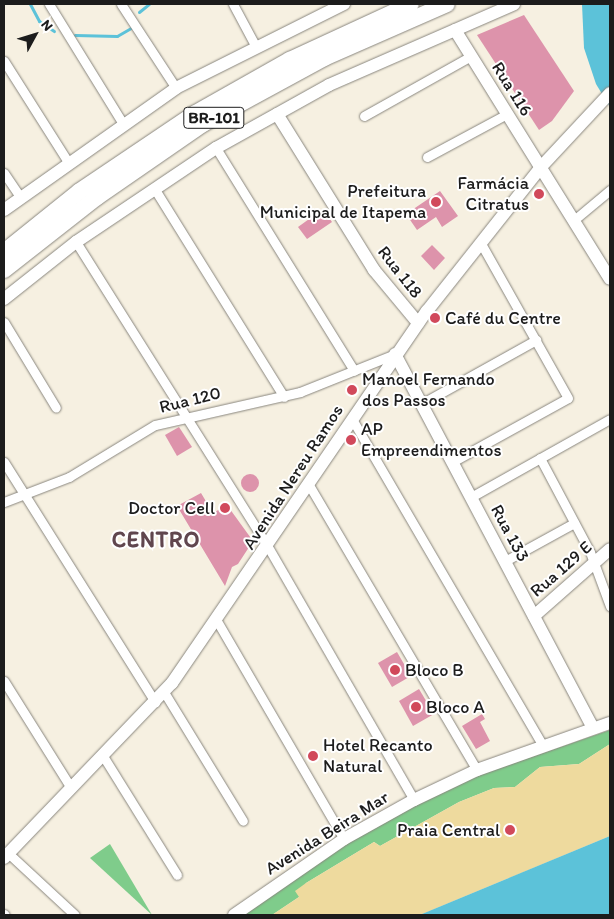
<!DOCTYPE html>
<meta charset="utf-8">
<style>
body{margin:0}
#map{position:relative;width:614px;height:919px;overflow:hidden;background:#f6f0e1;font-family:Itim,sans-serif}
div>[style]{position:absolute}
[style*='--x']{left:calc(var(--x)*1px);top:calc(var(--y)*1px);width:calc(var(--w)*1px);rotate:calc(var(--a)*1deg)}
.green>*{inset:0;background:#7fcc8b}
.sand>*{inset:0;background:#eeda9e}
.water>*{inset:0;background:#5cc2d9}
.stream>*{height:3px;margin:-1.5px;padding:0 1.5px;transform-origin:1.5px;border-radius:1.5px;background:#5cc2d9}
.building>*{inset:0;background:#dd93ab}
.round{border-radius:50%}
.roads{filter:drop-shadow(0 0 1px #89867e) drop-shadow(0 0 1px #89867e)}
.street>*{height:9px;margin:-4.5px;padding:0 4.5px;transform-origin:4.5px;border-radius:4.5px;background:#fff}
.secondary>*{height:12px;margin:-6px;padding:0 6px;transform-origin:6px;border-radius:6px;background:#fff}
.highway>*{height:16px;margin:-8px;padding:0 8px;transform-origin:8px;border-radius:8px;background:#fff}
.dots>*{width:14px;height:14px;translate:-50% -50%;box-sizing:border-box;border:2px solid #fff;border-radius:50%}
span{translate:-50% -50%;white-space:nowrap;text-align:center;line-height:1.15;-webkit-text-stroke:4px #fff;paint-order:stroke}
.shield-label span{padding:1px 4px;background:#fff;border:1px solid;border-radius:4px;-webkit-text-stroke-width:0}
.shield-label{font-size:16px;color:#1c1c1c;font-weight:700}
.street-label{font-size:18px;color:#1c1c1c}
.poi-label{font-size:18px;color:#1c1c1c}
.right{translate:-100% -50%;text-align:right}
.left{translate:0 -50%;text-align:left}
.district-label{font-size:22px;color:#60464e;font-weight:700;letter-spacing:1px}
.frame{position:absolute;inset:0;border:5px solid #1c1c1c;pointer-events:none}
.north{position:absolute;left:10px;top:10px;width:50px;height:50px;-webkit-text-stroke:4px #fff;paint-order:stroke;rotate:51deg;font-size:14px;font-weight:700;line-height:20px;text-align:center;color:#1c1c1c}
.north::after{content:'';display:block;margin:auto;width:18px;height:22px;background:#1c1c1c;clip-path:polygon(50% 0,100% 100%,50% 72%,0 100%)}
</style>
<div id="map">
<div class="green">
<i style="clip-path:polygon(610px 730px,610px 744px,579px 764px,540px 767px,515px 787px,494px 788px,459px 802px,380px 846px,374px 842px,306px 883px,299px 897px,272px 915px,242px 915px,338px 849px,410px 807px,476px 776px)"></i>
<i style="clip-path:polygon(110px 844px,152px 915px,90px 858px)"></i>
</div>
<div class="sand">
<i style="clip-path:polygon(610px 744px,610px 836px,420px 915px,272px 915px,299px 897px,295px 891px,306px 883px,374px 842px,380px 846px,459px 802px,494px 788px,515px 787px,540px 767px,579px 764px)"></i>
</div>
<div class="water">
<i style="clip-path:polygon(582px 4px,610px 4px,610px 107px,596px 84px,584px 48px)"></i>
<i style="clip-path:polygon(610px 836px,610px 915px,420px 915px,422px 914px)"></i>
</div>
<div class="stream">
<i style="--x:30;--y:4;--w:19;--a:62"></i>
<i style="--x:39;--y:21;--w:18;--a:34"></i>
<i style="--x:139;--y:12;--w:13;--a:-39"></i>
<i style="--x:75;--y:35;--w:42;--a:1.4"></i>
<i style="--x:117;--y:36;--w:16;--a:-30"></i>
</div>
<div class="building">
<i style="clip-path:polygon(524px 15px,574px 91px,552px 121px,539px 130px,477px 35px)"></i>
<i style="clip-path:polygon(440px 191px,458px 216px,442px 227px,436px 217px,417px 230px,406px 214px)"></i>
<i style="clip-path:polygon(323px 209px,332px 222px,307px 239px,298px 227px)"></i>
<i style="clip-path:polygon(432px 245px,445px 258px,434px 270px,421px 256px)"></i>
<i style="clip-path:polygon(179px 427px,192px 447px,177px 456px,165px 435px)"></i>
<i class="round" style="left:241px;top:474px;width:18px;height:18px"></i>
<i style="clip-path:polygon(201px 493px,213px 513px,227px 505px,253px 541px,238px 564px,232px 567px,225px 586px,177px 506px)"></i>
<i style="clip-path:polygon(397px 652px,411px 676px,392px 687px,378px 663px)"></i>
<i style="clip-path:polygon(419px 689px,434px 714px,413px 726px,399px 701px)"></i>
<i style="clip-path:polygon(482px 714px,485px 719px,480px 722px,490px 741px,476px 749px,462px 726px)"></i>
</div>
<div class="roads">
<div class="street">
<i style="--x:49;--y:4;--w:141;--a:58.3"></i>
<i style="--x:121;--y:4;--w:100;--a:56.8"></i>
<i style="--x:233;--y:4;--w:49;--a:61.9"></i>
<i style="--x:4;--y:61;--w:120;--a:57.6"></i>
<i style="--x:364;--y:116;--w:123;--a:-29.3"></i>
<i style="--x:216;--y:148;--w:262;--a:58.2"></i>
<i style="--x:427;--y:157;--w:91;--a:-28.3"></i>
<i style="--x:4;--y:173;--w:29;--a:56"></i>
<i style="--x:154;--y:188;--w:246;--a:58.1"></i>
<i style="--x:574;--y:220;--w:47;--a:-39.8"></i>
<i style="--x:76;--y:242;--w:360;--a:57.8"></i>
<i style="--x:268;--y:547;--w:292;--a:60"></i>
<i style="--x:4;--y:322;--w:100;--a:58.8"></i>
<i style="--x:421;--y:404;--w:132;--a:-29.1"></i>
<i style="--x:352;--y:419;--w:379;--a:59.7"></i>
<i style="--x:540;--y:458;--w:106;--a:62"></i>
<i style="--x:590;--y:552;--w:58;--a:69.7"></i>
<i style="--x:4;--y:462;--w:284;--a:57.8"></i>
<i style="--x:452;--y:462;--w:132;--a:-28.9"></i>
<i style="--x:568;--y:398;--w:179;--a:-119.4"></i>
<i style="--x:309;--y:485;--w:331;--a:59.5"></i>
<i style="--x:471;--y:497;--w:159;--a:-29.3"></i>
<i style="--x:4;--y:502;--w:70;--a:-21"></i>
<i style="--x:69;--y:477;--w:100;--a:-31.2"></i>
<i style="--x:155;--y:425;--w:149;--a:-12.8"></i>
<i style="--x:300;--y:392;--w:102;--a:-21.8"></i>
<i style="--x:505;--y:561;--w:79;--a:-28.8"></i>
<i style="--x:217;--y:621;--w:252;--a:59.8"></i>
<i style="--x:4;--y:681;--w:126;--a:57.9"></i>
<i style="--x:164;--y:692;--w:151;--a:58.5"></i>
<i style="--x:103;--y:756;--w:140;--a:58.1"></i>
<i style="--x:8;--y:853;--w:91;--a:42.8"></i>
<i style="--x:4;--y:914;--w:1;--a:45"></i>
</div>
<div class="secondary">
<i style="--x:455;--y:30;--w:293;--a:58.1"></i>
<i style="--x:277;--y:114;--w:184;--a:58.1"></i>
<i style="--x:374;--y:270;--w:69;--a:50.3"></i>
<i style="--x:4;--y:210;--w:211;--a:-35.3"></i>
<i style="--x:176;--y:88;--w:188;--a:-26.6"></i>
<i style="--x:4;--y:299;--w:92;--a:-38.4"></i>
<i style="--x:76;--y:242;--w:169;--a:-33.9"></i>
<i style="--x:216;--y:148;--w:129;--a:-29.1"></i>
<i style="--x:329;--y:85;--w:202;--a:-23.6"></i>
<i style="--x:395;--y:354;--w:423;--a:62.1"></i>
<i style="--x:534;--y:616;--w:101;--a:-41.4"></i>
<i style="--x:4;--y:858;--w:243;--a:-46.2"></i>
<i style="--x:172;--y:683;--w:451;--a:-55.6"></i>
<i style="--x:427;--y:311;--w:184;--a:-51.6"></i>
<i style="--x:541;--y:167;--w:101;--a:-47"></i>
<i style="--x:234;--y:915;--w:134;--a:-34.6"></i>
<i style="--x:344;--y:839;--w:80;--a:-29.1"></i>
<i style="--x:414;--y:800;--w:70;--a:-25.5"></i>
<i style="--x:477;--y:770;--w:141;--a:-19.5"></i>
</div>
<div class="highway">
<i style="--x:4;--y:252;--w:97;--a:-38.8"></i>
<i style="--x:80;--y:191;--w:138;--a:-34"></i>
<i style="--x:194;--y:114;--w:110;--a:-29.4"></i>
<i style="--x:290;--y:60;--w:133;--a:-24.8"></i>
<i style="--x:4;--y:270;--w:118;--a:-38.1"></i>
<i style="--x:97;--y:197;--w:129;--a:-34.6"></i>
<i style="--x:203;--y:124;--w:138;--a:-28.6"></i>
<i style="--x:324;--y:58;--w:134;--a:-23.7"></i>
</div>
</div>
<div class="dots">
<i style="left:539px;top:194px;background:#d1495b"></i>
<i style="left:436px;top:202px;background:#d1495b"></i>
<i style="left:435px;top:318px;background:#d1495b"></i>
<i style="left:352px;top:390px;background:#d1495b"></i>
<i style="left:351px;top:440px;background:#d1495b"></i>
<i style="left:225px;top:508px;background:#d1495b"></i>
<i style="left:395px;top:670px;background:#d1495b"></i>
<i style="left:416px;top:707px;background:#d1495b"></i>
<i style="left:313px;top:756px;background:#d1495b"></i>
<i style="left:510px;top:830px;background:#d1495b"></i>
</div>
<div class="shield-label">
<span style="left:214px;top:118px">BR-101</span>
</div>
<div class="street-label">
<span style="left:512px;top:89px;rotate:58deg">Rua 116</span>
<span style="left:400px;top:272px;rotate:52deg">Rua 118</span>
<span style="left:190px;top:400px;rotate:-14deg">Rua 120</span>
<span style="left:293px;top:477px;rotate:-57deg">Avenida Nereu Ramos</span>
<span style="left:510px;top:533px;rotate:62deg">Rua 133</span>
<span style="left:561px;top:569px;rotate:-41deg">Rua 129 E</span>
<span style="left:327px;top:833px;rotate:-32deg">Avenida Beira Mar</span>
</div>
<div class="poi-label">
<span class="right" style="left:529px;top:194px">Farmácia<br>Citratus</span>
<span class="right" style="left:426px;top:202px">Prefeitura<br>Municipal de Itapema</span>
<span class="left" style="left:445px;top:318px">Café du Centre</span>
<span class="left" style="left:362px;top:390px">Manoel Fernando<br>dos Passos</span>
<span class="left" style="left:361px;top:440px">AP<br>Empreendimentos</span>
<span class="right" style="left:215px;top:508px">Doctor Cell</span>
<span class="left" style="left:405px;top:670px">Bloco B</span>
<span class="left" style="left:426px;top:707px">Bloco A</span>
<span class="left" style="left:323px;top:756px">Hotel Recanto<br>Natural</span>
<span class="right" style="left:500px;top:830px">Praia Central</span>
</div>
<div class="district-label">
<span style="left:156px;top:540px">CENTRO</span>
</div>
<div class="frame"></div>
<div class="north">N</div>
</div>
